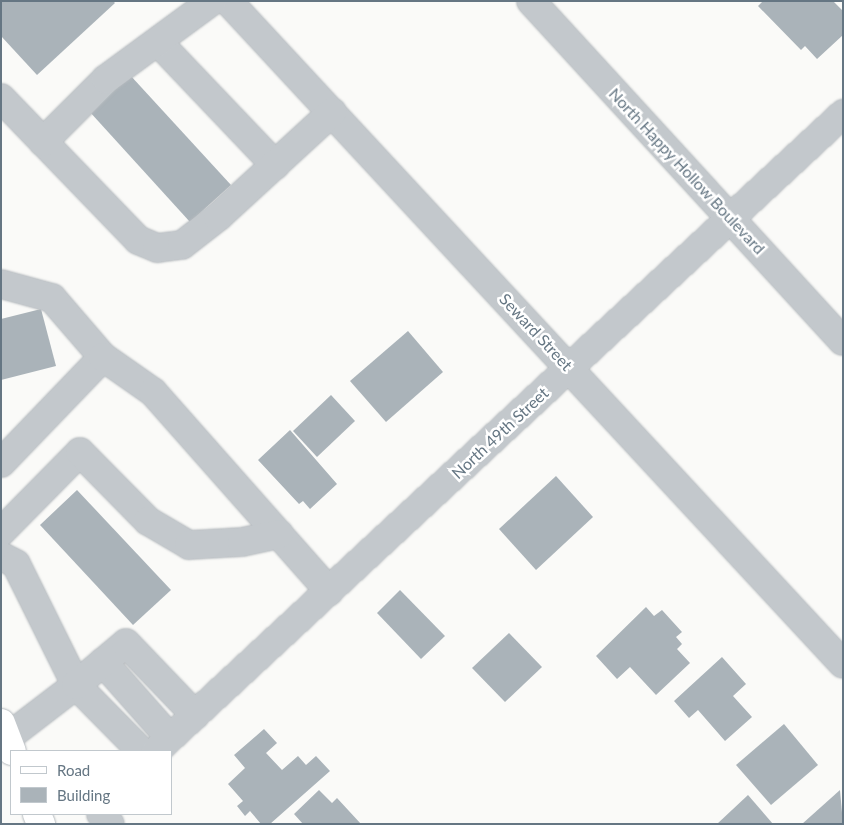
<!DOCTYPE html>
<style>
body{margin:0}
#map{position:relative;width:844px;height:825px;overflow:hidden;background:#fafaf8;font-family:Lato,sans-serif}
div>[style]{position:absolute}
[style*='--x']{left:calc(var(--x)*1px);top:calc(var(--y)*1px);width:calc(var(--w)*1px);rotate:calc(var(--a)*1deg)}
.building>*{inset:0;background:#aab3b9}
.roads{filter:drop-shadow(0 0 1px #b5babe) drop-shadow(0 0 1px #b5babe)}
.minor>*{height:28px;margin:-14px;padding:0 14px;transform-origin:14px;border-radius:14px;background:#c3c8cc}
.major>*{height:28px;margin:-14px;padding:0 14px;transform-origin:14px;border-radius:14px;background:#fff}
span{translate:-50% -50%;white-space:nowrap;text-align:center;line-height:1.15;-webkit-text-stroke:5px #fff;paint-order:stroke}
.street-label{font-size:16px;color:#657683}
.frame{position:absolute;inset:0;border:2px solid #657683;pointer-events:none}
.legend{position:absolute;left:10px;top:750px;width:162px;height:65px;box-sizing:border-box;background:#fff;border:1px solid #c1c8cd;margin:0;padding:6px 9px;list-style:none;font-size:15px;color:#657683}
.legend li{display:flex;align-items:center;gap:10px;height:25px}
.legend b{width:25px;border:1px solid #c1c8cd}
</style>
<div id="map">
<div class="building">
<i style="clip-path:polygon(1px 1px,113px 1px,115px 3px,37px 75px,1px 36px)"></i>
<i style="clip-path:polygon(763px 1px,833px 1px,843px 11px,843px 35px,817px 59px,805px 46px,801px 50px,758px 6px)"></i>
<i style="clip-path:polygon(130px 75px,231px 185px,190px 222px,89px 111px)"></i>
<i style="clip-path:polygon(41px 309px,56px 366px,1px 380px,1px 319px)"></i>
<i style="clip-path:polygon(408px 331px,443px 372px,386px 422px,350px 381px)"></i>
<i style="clip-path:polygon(331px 395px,355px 421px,317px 457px,293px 431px)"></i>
<i style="clip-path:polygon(290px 430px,337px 484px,310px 509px,303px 501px,299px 504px,258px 460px)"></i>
<i style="clip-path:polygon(556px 476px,593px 517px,536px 570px,499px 529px)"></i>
<i style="clip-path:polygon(77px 490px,171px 590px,133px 625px,40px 525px)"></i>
<i style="clip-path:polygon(400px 590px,445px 636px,421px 659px,377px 613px)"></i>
<i style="clip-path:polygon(646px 607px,654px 616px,662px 610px,682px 632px,676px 637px,682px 644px,677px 649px,690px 663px,656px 695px,630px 667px,617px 679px,596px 656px)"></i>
<i style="clip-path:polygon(509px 633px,542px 667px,505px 702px,472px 668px)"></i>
<i style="clip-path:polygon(722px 657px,746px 684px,733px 696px,752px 717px,725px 741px,698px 710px,689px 718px,674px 701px)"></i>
<i style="clip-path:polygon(784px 724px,818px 765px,771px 805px,736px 765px)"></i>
<i style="clip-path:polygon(264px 729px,277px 743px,266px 753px,282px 770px,298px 756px,306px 765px,316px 756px,330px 771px,270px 824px,261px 824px,250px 811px,245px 816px,237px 806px,243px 801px,228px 784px,245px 768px,234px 755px)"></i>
<i style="clip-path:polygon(319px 790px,332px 803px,337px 798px,361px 824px,303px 824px,294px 814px)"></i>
<i style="clip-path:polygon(840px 790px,843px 824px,802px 824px)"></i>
<i style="clip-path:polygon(748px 795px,773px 824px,717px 824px)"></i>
</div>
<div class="roads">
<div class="minor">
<i style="--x:228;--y:1;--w:904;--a:47.15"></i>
<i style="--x:531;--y:1;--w:461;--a:47.5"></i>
<i style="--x:158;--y:42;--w:170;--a:46.4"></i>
<i style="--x:1;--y:98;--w:197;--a:46"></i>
<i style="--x:138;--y:240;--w:21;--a:23"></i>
<i style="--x:157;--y:248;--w:25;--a:-7"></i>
<i style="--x:182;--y:245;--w:46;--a:-37.9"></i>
<i style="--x:218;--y:217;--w:155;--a:-42.6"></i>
<i style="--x:43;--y:142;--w:89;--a:-45"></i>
<i style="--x:106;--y:79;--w:132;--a:-36.3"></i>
<i style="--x:1;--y:284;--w:53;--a:15.4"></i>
<i style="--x:52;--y:298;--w:78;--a:49.2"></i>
<i style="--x:103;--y:357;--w:147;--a:133.9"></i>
<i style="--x:103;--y:357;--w:61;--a:35"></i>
<i style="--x:153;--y:392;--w:266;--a:48.5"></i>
<i style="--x:1;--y:532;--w:112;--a:-45.4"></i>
<i style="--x:80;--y:452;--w:97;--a:45.4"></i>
<i style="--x:148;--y:521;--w:48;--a:30.3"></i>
<i style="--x:189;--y:545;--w:53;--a:-3.2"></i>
<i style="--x:242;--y:542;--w:38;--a:-12"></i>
<i style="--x:1;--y:556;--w:17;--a:28"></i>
<i style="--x:16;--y:564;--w:135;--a:63.6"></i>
<i style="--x:76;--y:685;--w:87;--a:142.5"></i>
<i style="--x:103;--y:662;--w:101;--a:48.6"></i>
<i style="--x:141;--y:751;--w:93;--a:-134.6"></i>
<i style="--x:76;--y:685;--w:65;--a:-40"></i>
<i style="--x:126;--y:643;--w:100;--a:46.2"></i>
<i style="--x:156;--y:751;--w:937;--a:-42.84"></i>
<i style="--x:101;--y:814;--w:13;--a:48"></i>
</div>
<div class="major">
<i style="--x:1;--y:723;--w:30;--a:69"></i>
<i style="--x:37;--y:814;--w:11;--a:68"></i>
</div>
</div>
<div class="street-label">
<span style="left:687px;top:171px;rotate:47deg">North Happy Hollow Boulevard</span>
<span style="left:536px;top:332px;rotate:47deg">Seward Street</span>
<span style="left:500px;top:433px;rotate:-43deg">North 49th Street</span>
</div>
<div class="frame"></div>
<ul class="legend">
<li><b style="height:6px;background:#fff"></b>Road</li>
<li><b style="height:14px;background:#aab3b9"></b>Building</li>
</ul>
</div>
